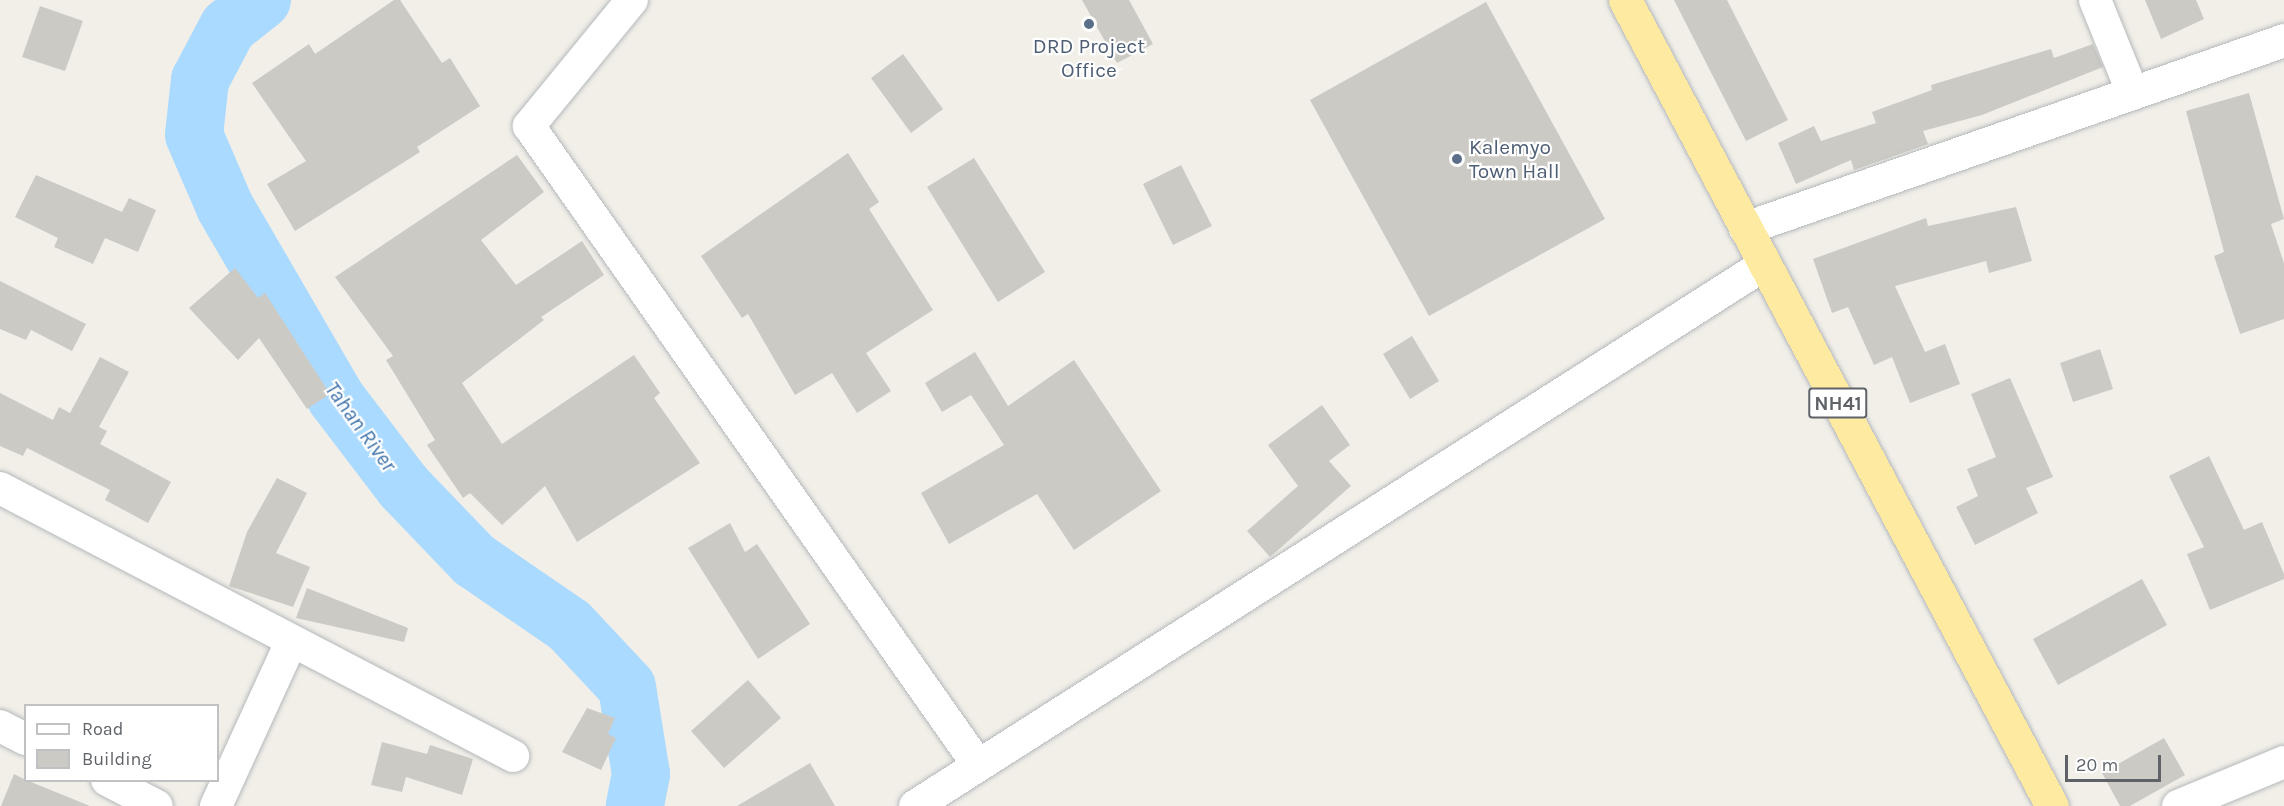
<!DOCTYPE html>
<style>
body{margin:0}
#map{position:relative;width:2284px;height:806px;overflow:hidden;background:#f1efe8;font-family:Karla,sans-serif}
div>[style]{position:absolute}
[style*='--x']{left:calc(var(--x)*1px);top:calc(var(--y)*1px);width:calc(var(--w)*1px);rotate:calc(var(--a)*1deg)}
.river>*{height:58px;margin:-29px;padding:0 29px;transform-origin:29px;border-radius:29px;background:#aadaff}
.building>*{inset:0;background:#cccac5}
.roads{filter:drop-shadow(0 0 2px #b5b8bc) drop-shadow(0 0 2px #b5b8bc)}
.minor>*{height:32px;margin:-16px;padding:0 16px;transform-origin:16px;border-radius:16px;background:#fff}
.tertiary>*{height:33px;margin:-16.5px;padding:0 16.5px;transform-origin:16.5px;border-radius:16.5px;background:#fff}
.trunk>*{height:33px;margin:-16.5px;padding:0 16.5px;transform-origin:16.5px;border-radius:16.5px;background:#feeaa1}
.dots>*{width:16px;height:16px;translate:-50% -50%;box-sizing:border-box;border:3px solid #fff;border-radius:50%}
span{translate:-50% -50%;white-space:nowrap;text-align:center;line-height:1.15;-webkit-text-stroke:4.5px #fff;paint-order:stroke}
.shield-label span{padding:2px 4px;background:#fff;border:2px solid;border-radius:4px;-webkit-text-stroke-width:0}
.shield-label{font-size:20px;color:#5f6368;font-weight:700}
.service-label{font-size:21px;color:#4e5e75}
.left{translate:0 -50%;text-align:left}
.water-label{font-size:22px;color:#4174aa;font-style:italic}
.legend{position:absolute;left:24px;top:704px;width:195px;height:78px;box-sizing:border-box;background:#fff;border:2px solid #bfc1c3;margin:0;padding:8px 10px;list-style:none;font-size:18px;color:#5f6368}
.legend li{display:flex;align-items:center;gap:12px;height:30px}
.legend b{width:30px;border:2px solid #bfc1c3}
.scale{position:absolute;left:2065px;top:755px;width:96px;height:27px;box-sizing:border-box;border:3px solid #5f6368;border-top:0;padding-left:8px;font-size:18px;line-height:21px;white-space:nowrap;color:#5f6368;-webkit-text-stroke:4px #fff;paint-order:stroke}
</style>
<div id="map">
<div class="river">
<i style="--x:262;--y:0;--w:43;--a:141.5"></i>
<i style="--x:228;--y:27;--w:60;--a:117.8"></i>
<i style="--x:200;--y:80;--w:55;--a:96.2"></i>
<i style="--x:194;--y:135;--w:78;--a:66.7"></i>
<i style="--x:225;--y:207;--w:221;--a:59.8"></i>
<i style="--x:336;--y:398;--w:111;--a:52.7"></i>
<i style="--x:403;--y:486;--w:103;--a:46.2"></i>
<i style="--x:474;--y:560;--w:116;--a:34.5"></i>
<i style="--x:570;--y:626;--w:83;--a:46.9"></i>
<i style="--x:627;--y:687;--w:88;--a:80.9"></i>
<i style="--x:641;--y:774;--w:33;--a:101"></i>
</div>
<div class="building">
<i style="clip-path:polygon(394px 0,400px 0,442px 63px,450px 58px,480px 106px,417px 147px,420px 152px,295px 231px,267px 184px,306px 161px,252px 83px,309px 44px,315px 54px)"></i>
<i style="clip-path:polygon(1082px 0,1129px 0,1153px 44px,1117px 63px)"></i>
<i style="clip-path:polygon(1674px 0,1727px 0,1788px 120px,1746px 141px)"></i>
<i style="clip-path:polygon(2145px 0,2196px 0,2204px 19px,2161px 39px)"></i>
<i style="clip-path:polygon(1486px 2px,1605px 219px,1429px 316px,1310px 100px)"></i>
<i style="clip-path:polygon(40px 6px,83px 21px,65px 71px,22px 57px)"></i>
<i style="clip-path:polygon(2093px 44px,2103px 67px,1982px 115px,1923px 131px,1928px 144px,1854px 170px,1851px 160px,1796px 184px,1778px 143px,1814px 126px,1821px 141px,1876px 123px,1872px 112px,1932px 90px,1931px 85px,2051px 49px,2054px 58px)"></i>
<i style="clip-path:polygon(903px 54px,943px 109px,911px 133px,871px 78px)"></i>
<i style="clip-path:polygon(2249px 93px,2284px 219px,2271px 224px,2284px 263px,2284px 319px,2240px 334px,2214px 256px,2224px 252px,2186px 111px)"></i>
<i style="clip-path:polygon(848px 153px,879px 202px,869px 209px,933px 310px,866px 353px,891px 391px,857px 413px,832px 373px,795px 395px,748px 314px,742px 318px,701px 256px)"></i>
<i style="clip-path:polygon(517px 155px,544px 192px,481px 240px,516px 285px,582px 241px,604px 275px,541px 317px,544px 320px,462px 383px,502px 444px,634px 355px,660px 393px,654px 398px,700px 463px,577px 542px,545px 486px,502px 525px,470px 493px,463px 498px,427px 445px,435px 440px,386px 360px,393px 356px,335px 277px)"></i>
<i style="clip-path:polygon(974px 158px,1045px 272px,998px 302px,927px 187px)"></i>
<i style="clip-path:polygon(1181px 165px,1212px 226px,1173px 245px,1143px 184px)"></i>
<i style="clip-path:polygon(36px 175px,122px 212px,129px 198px,156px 210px,138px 252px,105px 238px,93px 264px,54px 247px,58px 238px,15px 217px)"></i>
<i style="clip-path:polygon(2016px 207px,2032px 261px,1989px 273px,1986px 261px,1895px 286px,1925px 352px,1945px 344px,1960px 384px,1910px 403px,1892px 357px,1874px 365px,1848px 307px,1832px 313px,1813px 259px,1926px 218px,1928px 226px)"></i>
<i style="clip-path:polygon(235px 268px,258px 298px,265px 293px,330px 394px,307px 409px,259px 338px,238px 360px,189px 308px)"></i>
<i style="clip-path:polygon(0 281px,86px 324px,72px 351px,31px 330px,26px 340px,0 329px)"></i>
<i style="clip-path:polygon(1412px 336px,1439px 381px,1410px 399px,1383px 354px)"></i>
<i style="clip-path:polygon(2100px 349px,2113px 389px,2073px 402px,2060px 363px)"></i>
<i style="clip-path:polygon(975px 352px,1008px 406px,1074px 360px,1161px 491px,1074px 550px,1037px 494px,949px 544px,921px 493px,1004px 445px,971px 395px,942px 412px,925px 383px)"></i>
<i style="clip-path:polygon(100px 357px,129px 372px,99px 427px,107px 431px,100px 444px,171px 482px,148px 523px,105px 500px,110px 490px,27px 448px,23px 456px,0 446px,0 393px,53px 420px,59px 407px,70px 413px)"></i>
<i style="clip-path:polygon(2010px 378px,2053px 477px,2026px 488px,2038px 513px,1975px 545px,1956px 507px,1978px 496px,1967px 469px,1996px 457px,1971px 394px)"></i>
<i style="clip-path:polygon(1322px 405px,1350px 445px,1329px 461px,1351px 486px,1270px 557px,1247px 531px,1298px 486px,1268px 445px)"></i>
<i style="clip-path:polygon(2209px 456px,2244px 530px,2262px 522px,2284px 574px,2284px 579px,2210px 610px,2187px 554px,2204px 547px,2169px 476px)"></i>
<i style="clip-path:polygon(277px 478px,307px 493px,276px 553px,310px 567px,293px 607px,229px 586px,247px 532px)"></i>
<i style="clip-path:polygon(730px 523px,745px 552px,757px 544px,810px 624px,758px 659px,688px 548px)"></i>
<i style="clip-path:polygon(2142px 579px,2167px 625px,2058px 685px,2033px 639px)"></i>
<i style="clip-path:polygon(307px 588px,408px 628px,404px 642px,296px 618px)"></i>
<i style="clip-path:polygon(748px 680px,781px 718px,724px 768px,691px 731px)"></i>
<i style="clip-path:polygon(587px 708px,615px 718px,608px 734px,616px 738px,601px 770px,562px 752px)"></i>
<i style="clip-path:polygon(2164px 738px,2185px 775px,2130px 806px,2120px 806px,2102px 773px)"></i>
<i style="clip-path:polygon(382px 742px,427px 754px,430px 745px,473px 759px,462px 795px,406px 777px,402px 792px,371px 785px)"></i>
<i style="clip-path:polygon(810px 763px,835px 806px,737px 806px)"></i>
<i style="clip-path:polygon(14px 774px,26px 780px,90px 806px,1px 806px)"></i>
</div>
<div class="roads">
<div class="minor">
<i style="--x:632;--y:0;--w:163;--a:129.3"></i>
<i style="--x:529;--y:126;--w:781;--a:54.91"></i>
<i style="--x:2095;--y:0;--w:98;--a:67.9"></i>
<i style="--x:0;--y:488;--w:579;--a:27.58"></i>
<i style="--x:0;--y:726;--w:29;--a:27"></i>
<i style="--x:107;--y:780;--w:56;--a:27.5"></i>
<i style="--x:216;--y:806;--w:180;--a:-65.4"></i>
<i style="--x:915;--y:806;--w:1007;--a:-32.51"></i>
<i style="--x:2178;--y:806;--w:115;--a:-22.5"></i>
</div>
<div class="tertiary">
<i style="--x:1745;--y:228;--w:571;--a:-19.23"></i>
</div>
<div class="trunk">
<i style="--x:1625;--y:0;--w:912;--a:62.09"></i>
</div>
</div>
<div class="dots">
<i style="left:1089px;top:24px;background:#5c6f8a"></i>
<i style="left:1457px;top:159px;background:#5c6f8a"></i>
</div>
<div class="shield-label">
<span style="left:1838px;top:403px">NH41</span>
</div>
<div class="service-label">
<span style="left:1089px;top:58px">DRD Project<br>Office</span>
<span class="left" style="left:1469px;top:159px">Kalemyo<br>Town Hall</span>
</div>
<div class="water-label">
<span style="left:360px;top:427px;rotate:54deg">Tahan River</span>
</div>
<ul class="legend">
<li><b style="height:8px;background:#fff"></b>Road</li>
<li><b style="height:16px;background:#cccac5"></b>Building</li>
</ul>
<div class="scale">20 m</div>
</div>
